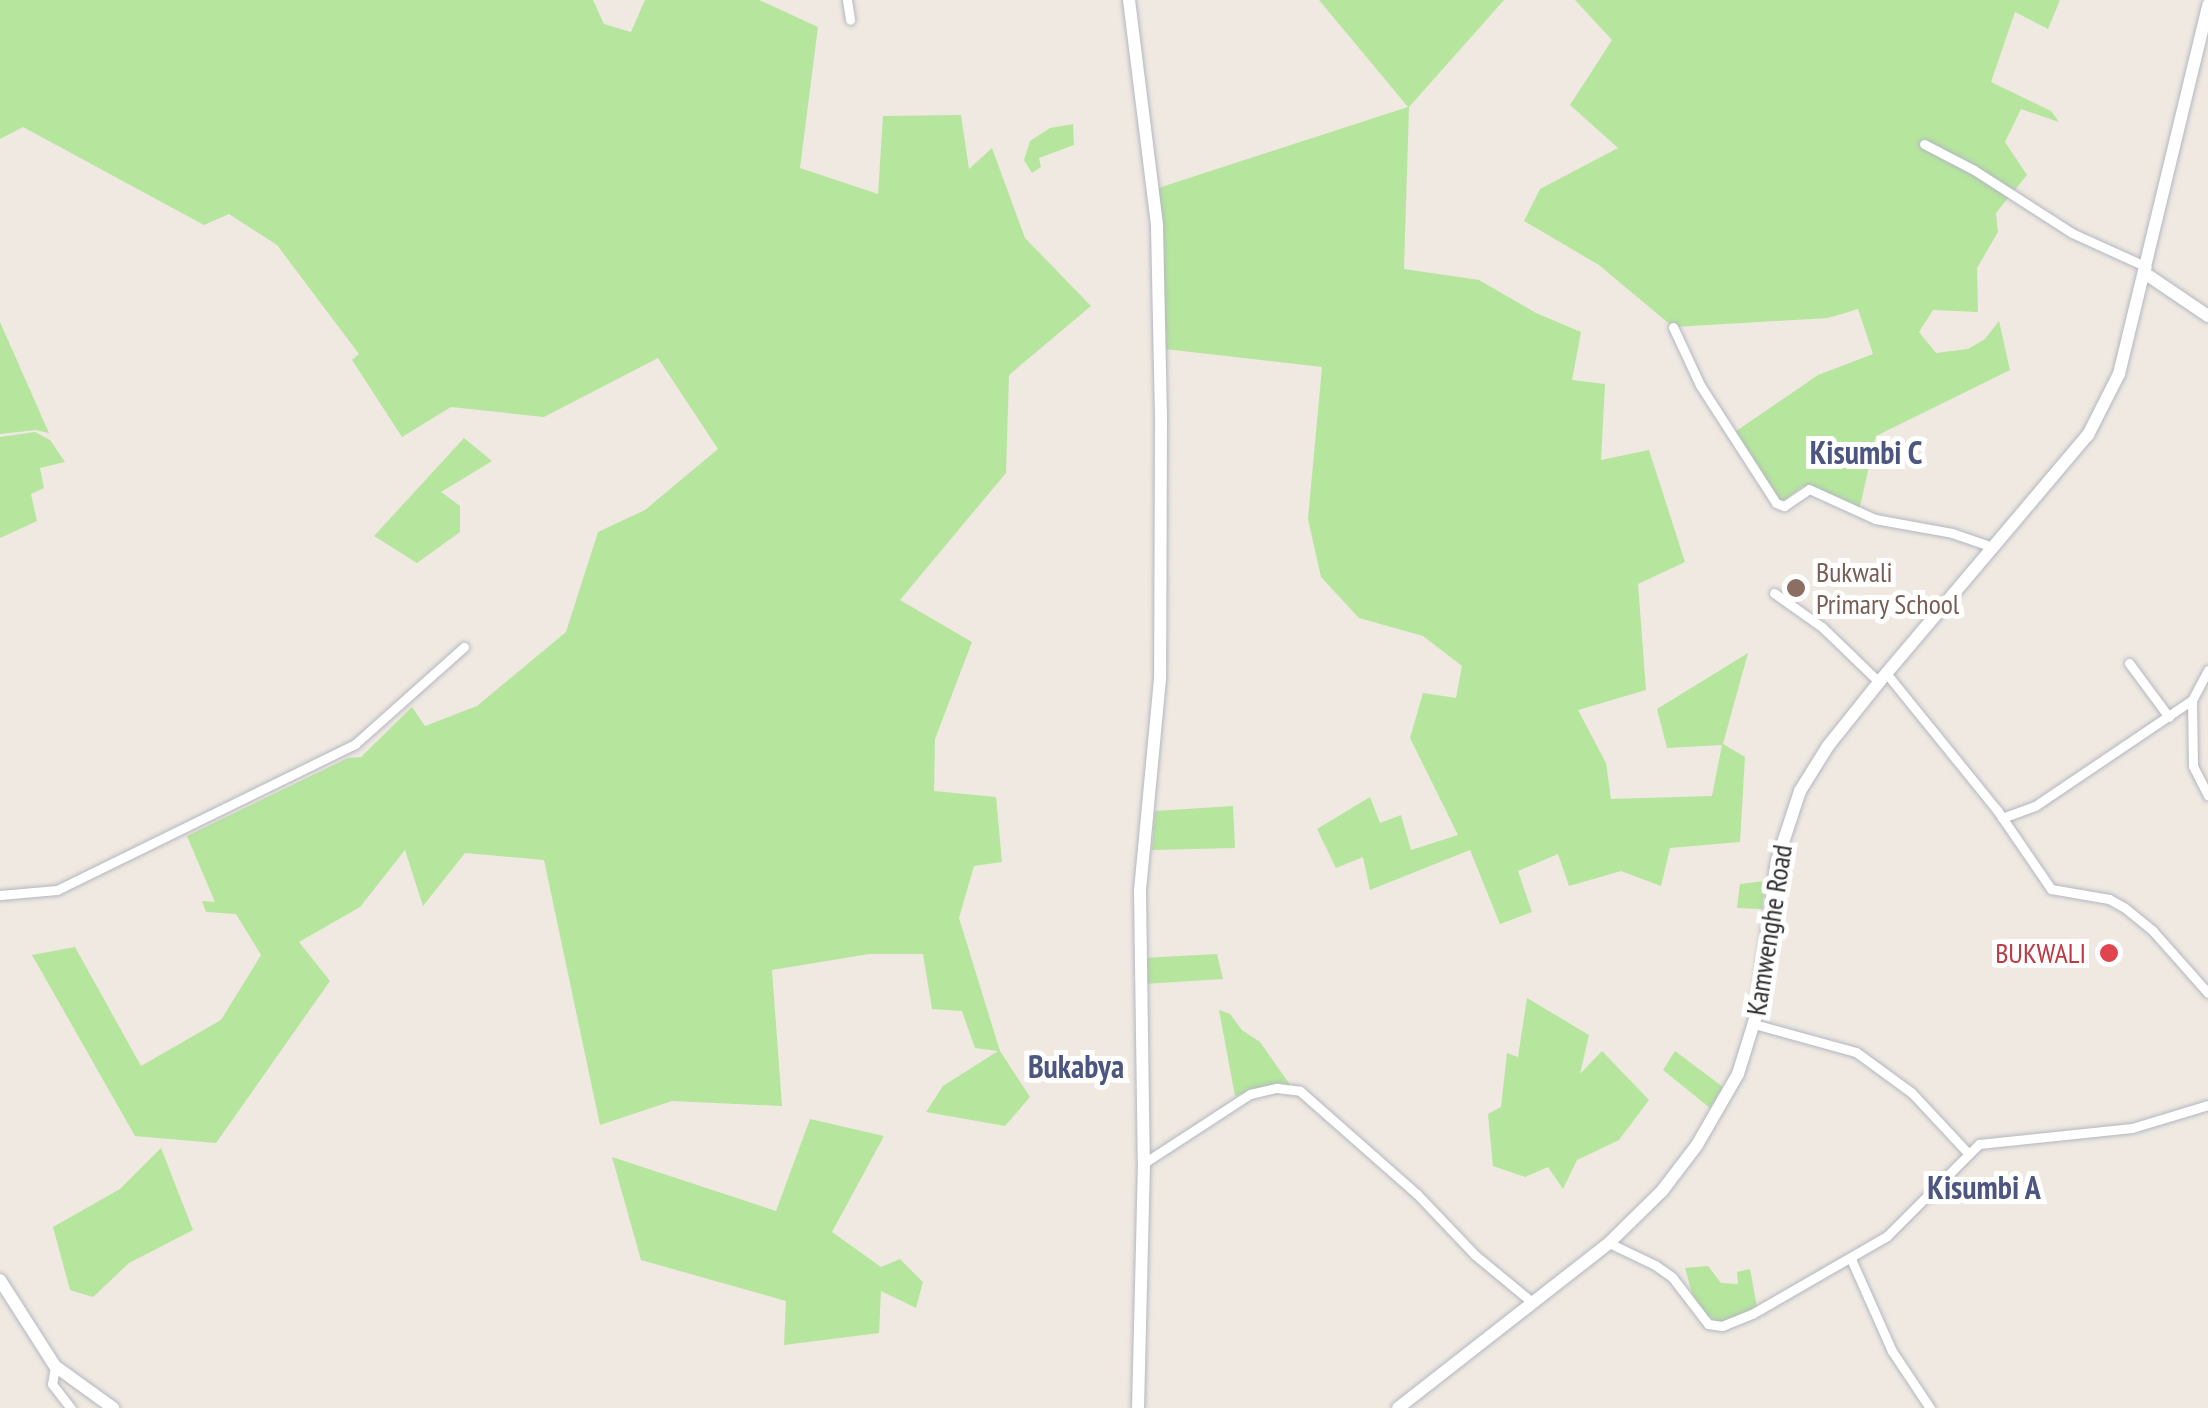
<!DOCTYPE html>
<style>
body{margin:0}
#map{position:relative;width:2208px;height:1408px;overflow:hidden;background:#efe9e1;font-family:"PT Sans Narrow",sans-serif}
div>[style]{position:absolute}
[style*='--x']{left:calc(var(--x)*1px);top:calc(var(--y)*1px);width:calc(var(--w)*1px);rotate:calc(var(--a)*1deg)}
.green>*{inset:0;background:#b6e59e}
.roads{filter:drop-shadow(0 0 2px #b4b7c1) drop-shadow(0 0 2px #b4b7c1)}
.street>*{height:9px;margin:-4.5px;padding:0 4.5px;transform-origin:4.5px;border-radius:4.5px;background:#fff}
.secondary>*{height:12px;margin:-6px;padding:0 6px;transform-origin:6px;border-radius:6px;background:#fff}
.dots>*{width:28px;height:28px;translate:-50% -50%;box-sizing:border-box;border:5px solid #fff;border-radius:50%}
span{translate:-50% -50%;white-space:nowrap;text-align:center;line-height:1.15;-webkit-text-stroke:10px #fff;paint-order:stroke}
.education-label{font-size:28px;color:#785e54}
.left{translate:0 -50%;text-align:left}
.street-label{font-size:28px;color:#2e2e2e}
.health-label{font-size:28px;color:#be3a42}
.right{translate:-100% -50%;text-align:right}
.quarter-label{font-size:32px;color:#4d5680;font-weight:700}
</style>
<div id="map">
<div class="green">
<i style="clip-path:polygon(0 0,593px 0,604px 24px,631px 32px,645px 0,759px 0,818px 27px,800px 168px,878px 194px,883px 116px,961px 115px,969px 169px,992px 148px,1025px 238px,1091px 306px,1009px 375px,1006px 473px,900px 600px,972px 642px,935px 739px,934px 791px,996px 797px,1002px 862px,974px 866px,959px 918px,1000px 1051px,1030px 1097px,1005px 1126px,926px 1112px,943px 1086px,998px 1051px,975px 1048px,962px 1011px,932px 1009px,923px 954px,869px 954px,772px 970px,782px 1106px,672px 1101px,600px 1125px,544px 860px,465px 853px,423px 906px,405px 850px,360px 907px,299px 942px,330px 981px,216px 1143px,135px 1136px,32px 955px,75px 947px,141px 1066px,221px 1020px,261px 955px,236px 914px,206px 912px,202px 901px,215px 902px,187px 836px,348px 758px,361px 757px,412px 707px,425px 726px,477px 706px,566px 632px,598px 532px,645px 510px,718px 449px,658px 358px,544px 417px,451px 407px,402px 437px,352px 360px,359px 354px,277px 245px,229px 214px,204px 225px,23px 127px,0 139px)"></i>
<i style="clip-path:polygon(1319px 0,1504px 0,1409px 107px,1404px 269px,1479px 280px,1536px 313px,1581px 332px,1572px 380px,1605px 384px,1601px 460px,1649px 450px,1685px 562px,1638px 584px,1646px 690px,1578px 710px,1606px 763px,1611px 799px,1712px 796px,1722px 745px,1667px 748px,1657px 709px,1748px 653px,1723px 744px,1745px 757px,1740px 842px,1670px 848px,1661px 886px,1621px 871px,1569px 886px,1558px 854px,1518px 871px,1532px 912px,1500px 924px,1470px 850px,1370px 890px,1363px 857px,1336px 868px,1317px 829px,1370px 797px,1380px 823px,1401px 815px,1411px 850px,1458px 835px,1410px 738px,1423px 693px,1456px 698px,1462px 666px,1423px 636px,1359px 618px,1321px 577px,1308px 519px,1322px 367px,1165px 349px,1149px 191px,1408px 107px)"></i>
<i style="clip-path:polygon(1575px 0,2060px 0,2048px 29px,2015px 12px,1991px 82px,2051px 111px,2059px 122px,2021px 109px,2005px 142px,2027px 175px,1996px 213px,1998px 232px,1977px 268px,1978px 312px,1933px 310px,1919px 332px,1936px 353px,1968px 349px,1985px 339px,1999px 321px,2010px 370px,1876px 436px,1858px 515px,1803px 486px,1781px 503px,1732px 434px,1818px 375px,1873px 354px,1858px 309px,1828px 318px,1673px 327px,1599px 265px,1524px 221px,1540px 189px,1618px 148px,1570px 105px,1612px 40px)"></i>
<i style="clip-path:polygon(1073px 124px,1074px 145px,1039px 158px,1041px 167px,1032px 173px,1024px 160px,1030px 141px,1050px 128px)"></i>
<i style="clip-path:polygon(0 322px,49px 433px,36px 430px,0 434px)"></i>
<i style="clip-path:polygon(35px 432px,50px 440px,65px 462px,40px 468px,44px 488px,31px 494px,37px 521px,0 538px,0 437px)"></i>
<i style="clip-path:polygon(464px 438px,492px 461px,441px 492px,460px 506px,460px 532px,417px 563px,374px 536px)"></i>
<i style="clip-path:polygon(1233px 806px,1235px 848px,1152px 850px,1155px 811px)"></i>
<i style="clip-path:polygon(1765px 881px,1762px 909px,1737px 908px,1740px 884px)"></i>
<i style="clip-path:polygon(1217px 954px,1223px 979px,1144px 984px,1143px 958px)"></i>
<i style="clip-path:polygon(1527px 998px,1589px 1035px,1580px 1074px,1602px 1051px,1649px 1100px,1619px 1140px,1577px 1160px,1563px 1189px,1548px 1167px,1525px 1177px,1493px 1166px,1488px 1114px,1501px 1107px,1507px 1053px,1518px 1057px)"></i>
<i style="clip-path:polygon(1219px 1010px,1230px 1014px,1242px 1030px,1260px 1042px,1293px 1089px,1278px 1085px,1235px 1096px)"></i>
<i style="clip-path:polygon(1675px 1051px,1723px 1087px,1710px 1108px,1663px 1070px)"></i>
<i style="clip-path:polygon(810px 1119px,884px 1136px,832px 1232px,881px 1267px,900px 1259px,923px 1282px,916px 1308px,881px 1291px,879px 1333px,784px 1345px,786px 1301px,641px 1260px,612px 1157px,776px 1211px)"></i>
<i style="clip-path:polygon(161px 1148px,193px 1230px,129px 1263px,93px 1297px,70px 1290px,53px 1227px,120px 1189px)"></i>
<i style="clip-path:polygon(1708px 1266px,1721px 1283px,1738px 1284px,1737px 1272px,1750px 1269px,1757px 1307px,1724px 1326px,1696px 1308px,1685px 1268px)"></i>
</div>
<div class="roads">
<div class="street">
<i style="--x:847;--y:0;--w:20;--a:81"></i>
<i style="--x:1924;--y:144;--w:56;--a:27.5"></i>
<i style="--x:1974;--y:170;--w:117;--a:32.7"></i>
<i style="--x:2072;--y:233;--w:82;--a:24.4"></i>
<i style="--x:1673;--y:327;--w:64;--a:65"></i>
<i style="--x:1700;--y:385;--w:140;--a:57.2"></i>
<i style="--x:1776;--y:503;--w:9;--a:21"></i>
<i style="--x:1784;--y:506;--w:30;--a:-34"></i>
<i style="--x:1809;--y:489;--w:72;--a:24.4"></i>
<i style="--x:1875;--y:519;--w:78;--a:10.3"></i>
<i style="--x:1952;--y:533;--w:43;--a:18.9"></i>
<i style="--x:1774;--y:593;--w:59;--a:35.3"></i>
<i style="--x:1822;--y:627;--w:79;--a:44"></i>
<i style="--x:2129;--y:663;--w:67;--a:53.5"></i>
<i style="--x:2208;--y:670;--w:34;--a:118"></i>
<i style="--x:2192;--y:700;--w:66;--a:89.1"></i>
<i style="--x:2193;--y:766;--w:33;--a:63"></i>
<i style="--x:1886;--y:673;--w:176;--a:51"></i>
<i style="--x:1997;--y:810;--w:96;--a:55.6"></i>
<i style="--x:2051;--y:889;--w:59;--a:9.8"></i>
<i style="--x:2109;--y:899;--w:18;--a:29"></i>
<i style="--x:2125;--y:908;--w:36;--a:39"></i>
<i style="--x:2153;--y:931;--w:83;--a:48.4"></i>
<i style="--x:2002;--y:818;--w:35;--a:-20"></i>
<i style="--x:2035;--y:806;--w:189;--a:-34"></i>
<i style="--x:0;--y:895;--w:57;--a:-5"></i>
<i style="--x:57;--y:890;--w:332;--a:-26.1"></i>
<i style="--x:355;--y:744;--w:146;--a:-41.7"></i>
<i style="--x:1754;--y:1024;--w:106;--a:15.4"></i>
<i style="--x:1856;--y:1052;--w:69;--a:36.2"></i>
<i style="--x:1912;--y:1093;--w:82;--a:47"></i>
<i style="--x:1144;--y:1163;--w:126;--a:-33.1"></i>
<i style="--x:1250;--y:1094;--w:28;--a:-13"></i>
<i style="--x:1277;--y:1088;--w:23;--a:7"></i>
<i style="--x:1300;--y:1091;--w:156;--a:41.4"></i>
<i style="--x:1417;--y:1194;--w:84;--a:46.4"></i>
<i style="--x:1475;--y:1255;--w:75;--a:39.6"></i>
<i style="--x:1609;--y:1243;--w:51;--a:25.6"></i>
<i style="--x:1655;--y:1265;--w:21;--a:35"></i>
<i style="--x:1672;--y:1277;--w:59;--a:52.5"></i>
<i style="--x:1708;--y:1324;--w:14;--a:8"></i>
<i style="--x:1722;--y:1326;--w:32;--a:-22"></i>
<i style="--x:1752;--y:1314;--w:156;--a:-30"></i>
<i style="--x:1887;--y:1236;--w:130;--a:-45"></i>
<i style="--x:1979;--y:1144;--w:154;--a:-6"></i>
<i style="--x:2132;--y:1128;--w:79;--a:-16.8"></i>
<i style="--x:1851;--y:1259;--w:101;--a:66"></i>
<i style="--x:1892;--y:1351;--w:69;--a:56.3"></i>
<i style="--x:55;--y:1366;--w:18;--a:99"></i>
<i style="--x:52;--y:1384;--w:31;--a:52"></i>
</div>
<div class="secondary">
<i style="--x:1129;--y:0;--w:228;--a:82.9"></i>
<i style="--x:1157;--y:226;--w:195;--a:88.8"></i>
<i style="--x:1161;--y:421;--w:258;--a:90.2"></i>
<i style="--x:1160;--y:679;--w:213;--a:95.4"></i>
<i style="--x:1140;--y:891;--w:272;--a:89.2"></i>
<i style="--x:1144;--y:1163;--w:245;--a:91.4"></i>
<i style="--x:2146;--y:274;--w:75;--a:34.1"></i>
<i style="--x:0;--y:1280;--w:102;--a:57.4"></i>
<i style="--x:55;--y:1366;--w:72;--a:35.9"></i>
<i style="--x:1398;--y:1408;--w:268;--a:-38"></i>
<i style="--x:1609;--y:1243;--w:74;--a:-44.5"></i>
<i style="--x:1662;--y:1191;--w:58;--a:-52.7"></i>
<i style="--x:1697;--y:1145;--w:82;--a:-60"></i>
<i style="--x:1738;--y:1074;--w:61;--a:-72.8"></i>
<i style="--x:1756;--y:1016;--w:156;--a:-82.3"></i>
<i style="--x:1777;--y:861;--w:74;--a:-71.8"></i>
<i style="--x:1800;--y:791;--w:53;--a:-58.1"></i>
<i style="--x:1828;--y:746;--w:82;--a:-51.4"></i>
<i style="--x:1879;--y:682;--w:324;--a:-49.8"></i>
<i style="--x:2088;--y:435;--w:68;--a:-63.1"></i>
<i style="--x:2119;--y:374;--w:380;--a:-76.4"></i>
</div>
</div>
<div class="dots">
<i style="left:1796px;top:588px;background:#8d6e63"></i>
<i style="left:2109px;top:953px;background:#e0444e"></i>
</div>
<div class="education-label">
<span class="left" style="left:1816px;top:588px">Bukwali<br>Primary School</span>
</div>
<div class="street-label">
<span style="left:1769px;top:930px;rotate:-81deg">Kamwenghe Road</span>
</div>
<div class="health-label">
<span class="right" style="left:2086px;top:953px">BUKWALI</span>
</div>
<div class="quarter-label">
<span style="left:1866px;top:452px">Kisumbi C</span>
<span style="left:1076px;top:1066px">Bukabya</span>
<span style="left:1984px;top:1187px">Kisumbi A</span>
</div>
</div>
